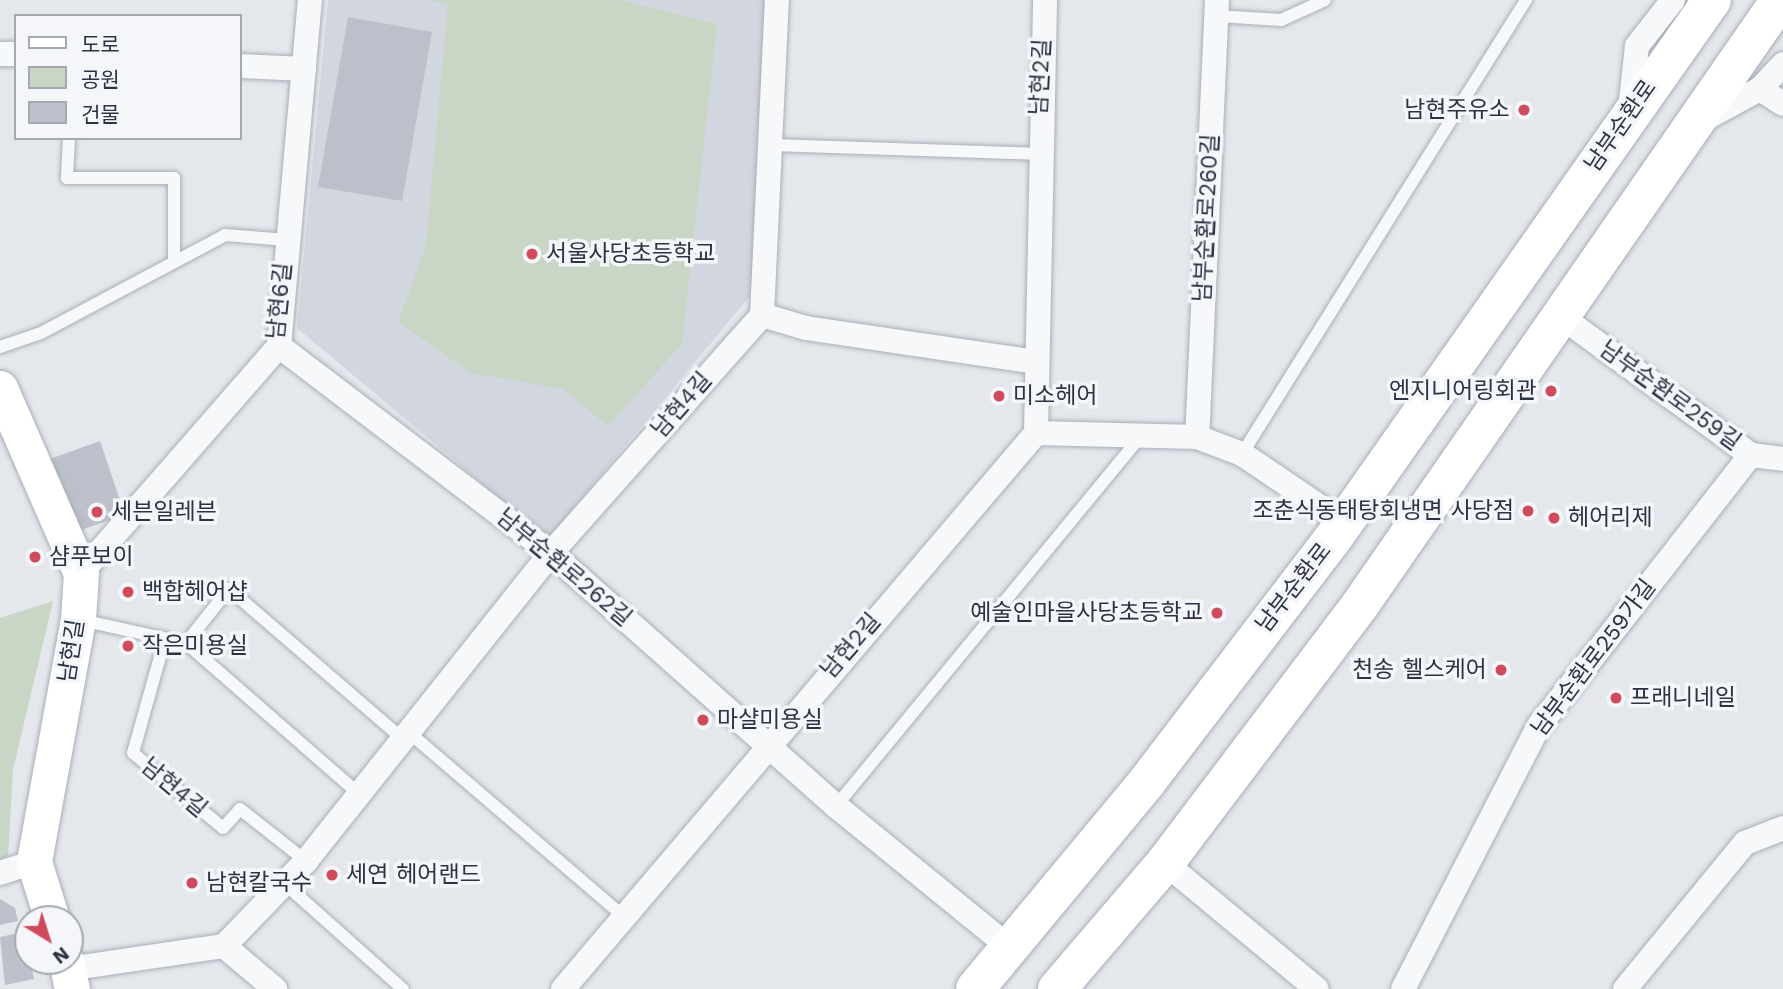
<!DOCTYPE html>
<meta charset="utf-8">
<style>
body{margin:0}
#map{position:relative;width:1783px;height:989px;overflow:hidden;background:#e4e7ec;font-family:"Work Sans","Noto Sans KR",sans-serif}
div>[style]{position:absolute}
[style*='--x']{left:calc(var(--x)*1px);top:calc(var(--y)*1px);width:calc(var(--w)*1px);rotate:calc(var(--a)*1deg)}
.built>*{inset:0;background:#d2d6de}
.green>*{inset:0;background:#c9d6c5}
.building>*{inset:0;background:#bbc0ca}
.roads{filter:drop-shadow(0 0 2px #a9aeb7) drop-shadow(0 0 2px #a9aeb7)}
.lane>*{height:12px;margin:-6px;padding:0 6px;transform-origin:6px;border-radius:6px;background:#f7f8fa}
.street>*{height:24px;margin:-12px;padding:0 12px;transform-origin:12px;border-radius:12px;background:#f7f8fa}
.secondary>*{height:35px;margin:-17.5px;padding:0 17.5px;transform-origin:17.5px;border-radius:17.5px;background:#fff}
.primary>*{height:38px;margin:-19px;padding:0 19px;transform-origin:19px;border-radius:19px;background:#fff}
.dots>*{width:19px;height:19px;translate:-50% -50%;box-sizing:border-box;border:4px solid #f4f6f9;border-radius:50%}
span{translate:-50% -50%;white-space:nowrap;text-align:center;line-height:1.15;-webkit-text-stroke:7px #f4f6f9;paint-order:stroke}
.street-label{font-size:23px;color:#2b3445}
.poi-label{font-size:23px;color:#2b3445}
.right{translate:-100% -50%;text-align:right}
.left{translate:0 -50%;text-align:left}
.legend{position:absolute;left:14px;top:14px;width:228px;height:126px;box-sizing:border-box;background:#f4f6f9;border:2px solid #a4a8b1;margin:0;padding:9px 12px;list-style:none;font-size:21px;color:#2b3445}
.legend li{display:flex;align-items:center;gap:14px;height:35px}
.legend b{width:35px;border:2px solid #a4a8b1}
.north{position:absolute;left:14px;top:905px;width:70px;height:70px;box-sizing:border-box;background:#f4f6f9;border:2px solid #a4a8b1;border-radius:50%;rotate:142deg;font-size:19px;font-weight:700;line-height:28px;text-align:center;color:#2b3445}
.north::after{content:'';display:block;margin:auto;width:24px;height:32px;background:#d1495b;clip-path:polygon(50% 0,100% 100%,50% 72%,0 100%)}
</style>
<div id="map">
<div class="built">
<i style="clip-path:polygon(328px 0,767px 0,757px 152px,760px 284px,548px 539px,297px 328px)"></i>
</div>
<div class="green">
<i style="clip-path:polygon(428px 0,618px 0,717px 24px,682px 344px,608px 426px,563px 389px,471px 373px,398px 322px,426px 245px,448px 4px)"></i>
<i style="clip-path:polygon(53px 601px,13px 770px,8px 856px,0 859px,0 618px)"></i>
</div>
<div class="building">
<i style="clip-path:polygon(348px 17px,432px 32px,402px 201px,318px 187px)"></i>
<i style="clip-path:polygon(100px 441px,125px 515px,72px 533px,47px 460px)"></i>
<i style="clip-path:polygon(0 899px,15px 908px,18px 921px,0 925px)"></i>
<i style="clip-path:polygon(24px 932px,34px 979px,5px 985px,0 937px)"></i>
</div>
<div class="roads">
<div class="lane">
<i style="--x:1217;--y:16;--w:64;--a:3.6"></i>
<i style="--x:1281;--y:20;--w:48;--a:-24.4"></i>
<i style="--x:69;--y:138;--w:40;--a:92.9"></i>
<i style="--x:67;--y:178;--w:107;--a:0"></i>
<i style="--x:174;--y:178;--w:84;--a:90"></i>
<i style="--x:771;--y:145;--w:266;--a:1.9"></i>
<i style="--x:0;--y:347;--w:43;--a:-18.9"></i>
<i style="--x:41;--y:333;--w:208;--a:-28"></i>
<i style="--x:225;--y:235;--w:62;--a:4.6"></i>
<i style="--x:1242;--y:454;--w:536;--a:-57.97"></i>
<i style="--x:81;--y:620;--w:107;--a:12.4"></i>
<i style="--x:186;--y:643;--w:231;--a:41.1"></i>
<i style="--x:165;--y:639;--w:118;--a:105.7"></i>
<i style="--x:133;--y:753;--w:117;--a:39.8"></i>
<i style="--x:223;--y:828;--w:25;--a:-48"></i>
<i style="--x:240;--y:809;--w:84;--a:38.2"></i>
<i style="--x:186;--y:643;--w:69;--a:-51.5"></i>
<i style="--x:229;--y:589;--w:233;--a:40.8"></i>
<i style="--x:412;--y:735;--w:279;--a:40.6"></i>
<i style="--x:836;--y:806;--w:478;--a:-50.5"></i>
<i style="--x:285;--y:884;--w:158;--a:41.7"></i>
</div>
<div class="street">
<i style="--x:1217;--y:0;--w:437;--a:92.6"></i>
<i style="--x:1197;--y:437;--w:48;--a:20.7"></i>
<i style="--x:1242;--y:454;--w:123;--a:34.1"></i>
<i style="--x:0;--y:54;--w:16;--a:0"></i>
<i style="--x:240;--y:66;--w:64;--a:2.7"></i>
<i style="--x:1760;--y:89;--w:27;--a:33"></i>
<i style="--x:1630;--y:109;--w:63;--a:-83.7"></i>
<i style="--x:1637;--y:46;--w:58;--a:-52"></i>
<i style="--x:1701;--y:121;--w:67;--a:-28.5"></i>
<i style="--x:1760;--y:89;--w:34;--a:-47"></i>
<i style="--x:762;--y:315;--w:46;--a:16.5"></i>
<i style="--x:806;--y:328;--w:232;--a:8.4"></i>
<i style="--x:1563;--y:318;--w:233;--a:36.1"></i>
<i style="--x:1751;--y:455;--w:32;--a:7"></i>
<i style="--x:279;--y:346;--w:342;--a:37.3"></i>
<i style="--x:551;--y:553;--w:381;--a:41.6"></i>
<i style="--x:836;--y:806;--w:225;--a:39.2"></i>
<i style="--x:1036;--y:433;--w:161;--a:1.4"></i>
<i style="--x:81;--y:573;--w:301;--a:-48.9"></i>
<i style="--x:279;--y:346;--w:347;--a:-84.9"></i>
<i style="--x:1165;--y:863;--w:197;--a:39.7"></i>
<i style="--x:0;--y:873;--w:36;--a:-18"></i>
<i style="--x:224;--y:946;--w:67;--a:40.1"></i>
<i style="--x:68;--y:969;--w:158;--a:-8.4"></i>
<i style="--x:224;--y:946;--w:118;--a:-46"></i>
<i style="--x:306;--y:861;--w:394;--a:-51.5"></i>
<i style="--x:551;--y:553;--w:318;--a:-48.4"></i>
<i style="--x:762;--y:315;--w:315;--a:-87.3"></i>
<i style="--x:563;--y:989;--w:730;--a:-49.61"></i>
<i style="--x:1036;--y:433;--w:433;--a:-88.8"></i>
<i style="--x:1403;--y:989;--w:296;--a:-62.7"></i>
<i style="--x:1539;--y:726;--w:344;--a:-52"></i>
<i style="--x:1625;--y:989;--w:189;--a:-50.6"></i>
<i style="--x:1745;--y:843;--w:41;--a:-21.5"></i>
</div>
<div class="secondary">
<i style="--x:0;--y:388;--w:202;--a:66.4"></i>
<i style="--x:81;--y:573;--w:46;--a:93.7"></i>
<i style="--x:78;--y:619;--w:247;--a:100.3"></i>
<i style="--x:34;--y:862;--w:60;--a:72.5"></i>
<i style="--x:66;--y:961;--w:29;--a:78"></i>
</div>
<div class="primary">
<i style="--x:975;--y:989;--w:268;--a:-50.3"></i>
<i style="--x:1146;--y:783;--w:306;--a:-52.6"></i>
<i style="--x:1332;--y:540;--w:660;--a:-54.87"></i>
<i style="--x:1057;--y:989;--w:166;--a:-49.4"></i>
<i style="--x:1165;--y:863;--w:323;--a:-52.9"></i>
<i style="--x:1360;--y:605;--w:736;--a:-55.23"></i>
</div>
</div>
<div class="dots">
<i style="left:1524px;top:110px;background:#d1495b"></i>
<i style="left:532px;top:254px;background:#d1495b"></i>
<i style="left:1551px;top:391px;background:#d1495b"></i>
<i style="left:999px;top:396px;background:#d1495b"></i>
<i style="left:1528px;top:511px;background:#d1495b"></i>
<i style="left:97px;top:512px;background:#d1495b"></i>
<i style="left:1554px;top:518px;background:#d1495b"></i>
<i style="left:35px;top:557px;background:#d1495b"></i>
<i style="left:128px;top:592px;background:#d1495b"></i>
<i style="left:1217px;top:613px;background:#d1495b"></i>
<i style="left:128px;top:646px;background:#d1495b"></i>
<i style="left:1501px;top:670px;background:#d1495b"></i>
<i style="left:1616px;top:698px;background:#d1495b"></i>
<i style="left:703px;top:720px;background:#d1495b"></i>
<i style="left:332px;top:875px;background:#d1495b"></i>
<i style="left:192px;top:883px;background:#d1495b"></i>
</div>
<div class="street-label">
<span style="left:1041px;top:77px;rotate:-87deg">남현2길</span>
<span style="left:1621px;top:126px;rotate:-55deg">남부순환로</span>
<span style="left:1207px;top:218px;rotate:-87deg">남부순환로260길</span>
<span style="left:280px;top:301px;rotate:-84deg">남현6길</span>
<span style="left:1670px;top:396px;rotate:36deg">남부순환로259길</span>
<span style="left:682px;top:405px;rotate:-49deg">남현4길</span>
<span style="left:564px;top:568px;rotate:40deg">남부순환로262길</span>
<span style="left:1294px;top:588px;rotate:-52deg">남부순환로</span>
<span style="left:851px;top:646px;rotate:-49deg">남현2길</span>
<span style="left:72px;top:651px;rotate:-81deg">남현길</span>
<span style="left:1594px;top:658px;rotate:-53deg">남부순환로259가길</span>
<span style="left:174px;top:788px;rotate:40deg">남현4길</span>
</div>
<div class="poi-label">
<span class="right" style="left:1510px;top:110px">남현주유소</span>
<span class="left" style="left:546px;top:254px">서울사당초등학교</span>
<span class="right" style="left:1537px;top:391px">엔지니어링회관</span>
<span class="left" style="left:1013px;top:396px">미소헤어</span>
<span class="right" style="left:1514px;top:511px">조춘식동태탕회냉면 사당점</span>
<span class="left" style="left:111px;top:512px">세븐일레븐</span>
<span class="left" style="left:1568px;top:518px">헤어리제</span>
<span class="left" style="left:49px;top:557px">샴푸보이</span>
<span class="left" style="left:142px;top:592px">백합헤어샵</span>
<span class="right" style="left:1203px;top:613px">예술인마을사당초등학교</span>
<span class="left" style="left:142px;top:646px">작은미용실</span>
<span class="right" style="left:1487px;top:670px">천송 헬스케어</span>
<span class="left" style="left:1630px;top:698px">프래니네일</span>
<span class="left" style="left:717px;top:720px">마샬미용실</span>
<span class="left" style="left:346px;top:875px">세연 헤어랜드</span>
<span class="left" style="left:206px;top:883px">남현칼국수</span>
</div>
<ul class="legend">
<li><b style="height:9px;background:#fff"></b>도로</li>
<li><b style="height:19px;background:#c9d6c5"></b>공원</li>
<li><b style="height:19px;background:#bbc0ca"></b>건물</li>
</ul>
<div class="north">N</div>
</div>
